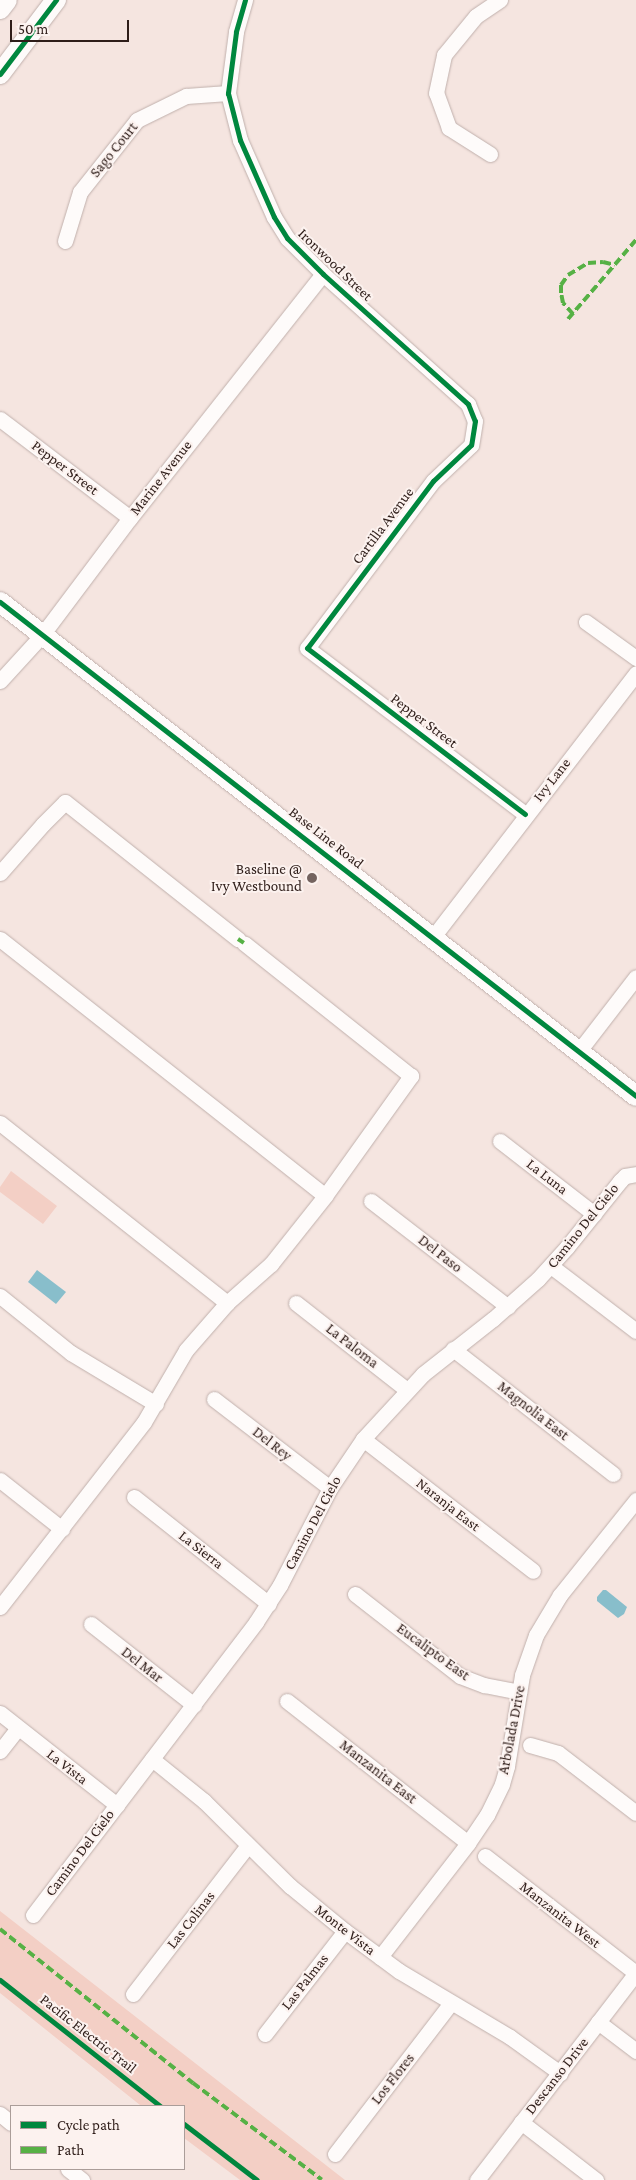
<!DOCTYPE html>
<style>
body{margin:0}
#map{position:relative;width:636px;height:2180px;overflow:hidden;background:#f5e5e0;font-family:"Crimson Pro",serif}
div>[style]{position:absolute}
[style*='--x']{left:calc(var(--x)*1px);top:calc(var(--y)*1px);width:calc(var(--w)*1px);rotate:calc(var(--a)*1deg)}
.green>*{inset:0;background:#f3cfc5}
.water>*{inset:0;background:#88becb}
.roads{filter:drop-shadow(0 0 1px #c0b0ac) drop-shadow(0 0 1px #c0b0ac)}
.minor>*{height:15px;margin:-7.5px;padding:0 7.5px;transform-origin:7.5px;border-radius:7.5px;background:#fefbfa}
.major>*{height:20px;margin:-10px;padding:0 10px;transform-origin:10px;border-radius:10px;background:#fefbfa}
.quiet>*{height:4px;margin-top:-2px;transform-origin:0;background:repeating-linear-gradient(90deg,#56b145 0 8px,transparent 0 12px)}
.cycleway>*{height:5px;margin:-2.5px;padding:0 2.5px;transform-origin:2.5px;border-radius:2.5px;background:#00873e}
.dots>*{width:14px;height:14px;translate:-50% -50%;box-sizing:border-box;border:2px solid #fcf2ef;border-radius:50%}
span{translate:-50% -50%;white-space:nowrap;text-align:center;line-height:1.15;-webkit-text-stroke:4px #fcf2ef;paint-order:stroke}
.street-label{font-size:15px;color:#2e1d19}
.poi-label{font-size:15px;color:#2e1d19}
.right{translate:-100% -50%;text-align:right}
.legend{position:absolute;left:10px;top:2105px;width:175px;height:65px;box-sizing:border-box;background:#fcf2ef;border:1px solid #aa9d99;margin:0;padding:6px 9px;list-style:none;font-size:15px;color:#2e1d19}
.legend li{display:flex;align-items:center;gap:10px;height:25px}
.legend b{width:25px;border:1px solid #aa9d99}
.scale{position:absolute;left:10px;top:20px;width:119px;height:22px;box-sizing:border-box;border:2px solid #2e1d19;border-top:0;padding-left:6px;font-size:15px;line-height:18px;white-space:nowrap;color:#2e1d19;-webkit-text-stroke:4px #fcf2ef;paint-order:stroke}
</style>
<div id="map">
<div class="green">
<i style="clip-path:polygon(11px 1171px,57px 1206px,43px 1224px,0 1192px,0 1187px)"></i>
<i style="clip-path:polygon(0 1911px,345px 2180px,240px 2180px,184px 2138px,184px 2106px,140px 2105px,0 1993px)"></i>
</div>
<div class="water">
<i style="clip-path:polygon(37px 1270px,66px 1292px,56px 1304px,28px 1282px)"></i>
<i style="clip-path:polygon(603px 1590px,606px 1590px,627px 1607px,624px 1614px,618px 1618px,597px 1601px,597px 1597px)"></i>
</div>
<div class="roads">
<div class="minor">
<i style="--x:245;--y:0;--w:33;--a:106"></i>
<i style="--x:236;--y:32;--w:62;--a:97.5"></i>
<i style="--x:228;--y:93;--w:49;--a:75.7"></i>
<i style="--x:240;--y:140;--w:84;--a:66.2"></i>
<i style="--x:274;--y:217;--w:25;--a:58"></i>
<i style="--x:287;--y:238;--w:51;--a:45"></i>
<i style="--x:323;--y:274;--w:195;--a:41.9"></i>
<i style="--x:468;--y:404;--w:18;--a:68"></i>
<i style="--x:475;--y:421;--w:24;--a:99"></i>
<i style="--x:471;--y:445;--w:52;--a:136.5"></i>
<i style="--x:433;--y:481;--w:209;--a:127"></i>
<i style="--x:307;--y:648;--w:274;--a:37.3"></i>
<i style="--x:490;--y:154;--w:49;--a:-147.6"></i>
<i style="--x:449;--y:128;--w:37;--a:-110"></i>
<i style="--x:436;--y:93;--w:39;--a:-78"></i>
<i style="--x:444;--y:55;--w:50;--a:-50.6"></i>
<i style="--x:476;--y:16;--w:29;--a:-34"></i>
<i style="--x:65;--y:241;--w:51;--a:-73"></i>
<i style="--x:80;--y:192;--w:92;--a:-51.6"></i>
<i style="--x:137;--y:120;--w:55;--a:-26.1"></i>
<i style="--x:186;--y:96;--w:42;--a:-4.1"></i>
<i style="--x:0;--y:419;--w:163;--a:37.3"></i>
<i style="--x:586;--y:622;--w:62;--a:35.8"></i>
<i style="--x:0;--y:681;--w:62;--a:-47.6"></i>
<i style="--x:42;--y:635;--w:146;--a:-53.1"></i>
<i style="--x:130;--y:518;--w:311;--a:-51.7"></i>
<i style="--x:0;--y:873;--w:65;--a:-48.7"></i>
<i style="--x:43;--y:824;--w:31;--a:-45"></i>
<i style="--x:65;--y:802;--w:221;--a:38.4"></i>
<i style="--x:433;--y:937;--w:333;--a:-52.4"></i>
<i style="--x:0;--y:939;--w:414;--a:38.3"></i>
<i style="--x:579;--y:1051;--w:93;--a:-52.4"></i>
<i style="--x:0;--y:1123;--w:290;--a:38.4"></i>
<i style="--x:500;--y:1141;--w:119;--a:37.8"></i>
<i style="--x:371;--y:1201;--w:173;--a:37.7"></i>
<i style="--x:551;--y:1266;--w:107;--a:37.4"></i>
<i style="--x:0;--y:1296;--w:91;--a:38.8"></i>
<i style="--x:71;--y:1353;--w:99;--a:31"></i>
<i style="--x:296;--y:1303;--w:141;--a:38.1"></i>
<i style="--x:453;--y:1349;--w:203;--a:38"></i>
<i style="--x:214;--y:1399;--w:146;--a:37.5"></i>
<i style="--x:363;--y:1439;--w:215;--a:37.8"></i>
<i style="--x:0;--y:1480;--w:79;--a:38.3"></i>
<i style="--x:134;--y:1497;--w:172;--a:38.4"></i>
<i style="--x:355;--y:1594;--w:133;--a:38"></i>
<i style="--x:460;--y:1676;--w:26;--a:21"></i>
<i style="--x:484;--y:1685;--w:36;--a:11"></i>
<i style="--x:0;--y:1607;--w:234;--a:-52.1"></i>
<i style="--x:144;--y:1422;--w:83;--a:-59.7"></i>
<i style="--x:186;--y:1350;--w:62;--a:-48.9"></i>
<i style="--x:227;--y:1303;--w:59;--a:-41.6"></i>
<i style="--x:271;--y:1264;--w:87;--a:-51.5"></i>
<i style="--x:325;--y:1196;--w:148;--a:-54.4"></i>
<i style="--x:411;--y:1076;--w:213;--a:-141.5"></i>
<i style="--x:91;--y:1624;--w:131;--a:38.2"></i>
<i style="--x:287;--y:1701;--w:230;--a:38.1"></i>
<i style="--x:0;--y:1713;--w:149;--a:38.2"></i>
<i style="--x:530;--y:1745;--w:29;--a:16"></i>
<i style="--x:558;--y:1753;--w:98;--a:37.6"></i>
<i style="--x:0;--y:1751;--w:29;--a:-52"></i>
<i style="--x:152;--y:1759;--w:67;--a:38.9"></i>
<i style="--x:204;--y:1801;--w:121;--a:44.7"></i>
<i style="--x:290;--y:1886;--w:71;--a:39.3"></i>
<i style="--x:345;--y:1931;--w:67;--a:36.5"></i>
<i style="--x:399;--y:1971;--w:129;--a:30.7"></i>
<i style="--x:510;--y:2037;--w:62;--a:35.8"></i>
<i style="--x:485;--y:1856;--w:191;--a:37.8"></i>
<i style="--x:33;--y:1915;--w:368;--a:-52.7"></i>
<i style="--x:256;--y:1622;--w:44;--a:-57"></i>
<i style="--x:280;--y:1585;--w:109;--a:-62.7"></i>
<i style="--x:330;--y:1488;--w:59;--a:-56"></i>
<i style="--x:363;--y:1439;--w:88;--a:-47.3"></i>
<i style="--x:423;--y:1374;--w:89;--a:-38.2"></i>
<i style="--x:493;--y:1319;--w:60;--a:-41.6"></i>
<i style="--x:538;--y:1279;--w:43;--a:-47.8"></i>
<i style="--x:567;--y:1247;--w:85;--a:-51.2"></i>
<i style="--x:620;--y:1181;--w:7;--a:-45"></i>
<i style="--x:625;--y:1176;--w:11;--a:-10"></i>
<i style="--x:380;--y:1957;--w:144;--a:-52.3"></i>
<i style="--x:468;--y:1843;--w:34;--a:-56"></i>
<i style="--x:487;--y:1815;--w:34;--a:-64"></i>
<i style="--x:502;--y:1784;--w:19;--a:-74"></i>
<i style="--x:507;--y:1766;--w:92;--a:-80.6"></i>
<i style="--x:522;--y:1675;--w:42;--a:-70.7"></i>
<i style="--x:536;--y:1635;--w:47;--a:-59"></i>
<i style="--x:560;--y:1595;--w:122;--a:-51.3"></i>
<i style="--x:133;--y:1994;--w:188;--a:-52.3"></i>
<i style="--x:598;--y:2022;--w:48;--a:37.3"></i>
<i style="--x:265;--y:2034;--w:130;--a:-52.2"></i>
<i style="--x:0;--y:2114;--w:14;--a:39"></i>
<i style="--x:521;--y:2122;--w:95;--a:37.7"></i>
<i style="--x:335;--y:2154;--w:190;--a:-52.5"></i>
<i style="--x:68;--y:2169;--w:18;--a:38"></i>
<i style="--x:477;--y:2180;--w:261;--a:-52.5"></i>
</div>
<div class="major">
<i style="--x:0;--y:9;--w:11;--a:-52"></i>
<i style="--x:0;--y:74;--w:93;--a:-52.9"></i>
<i style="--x:0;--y:602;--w:805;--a:37.84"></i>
</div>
</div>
<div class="quiet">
<i style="--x:573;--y:314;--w:15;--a:-132"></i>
<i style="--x:563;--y:303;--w:10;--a:-101"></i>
<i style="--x:561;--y:293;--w:8;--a:-90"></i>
<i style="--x:561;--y:285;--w:12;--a:-55"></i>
<i style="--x:568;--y:275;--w:23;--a:-31"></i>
<i style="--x:588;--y:263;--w:15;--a:-4"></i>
<i style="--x:603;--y:262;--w:12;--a:14"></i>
<i style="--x:568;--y:319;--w:104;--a:-49.3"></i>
<i style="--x:238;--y:939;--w:7;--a:34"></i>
<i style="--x:0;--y:1929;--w:247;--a:38.6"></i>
<i style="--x:193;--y:2083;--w:161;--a:36.9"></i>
</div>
<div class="cycleway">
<i style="--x:245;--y:0;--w:33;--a:106"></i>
<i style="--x:236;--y:32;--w:62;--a:97.5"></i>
<i style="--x:228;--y:93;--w:49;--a:75.7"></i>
<i style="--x:240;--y:140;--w:84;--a:66.2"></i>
<i style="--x:274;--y:217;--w:25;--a:58"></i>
<i style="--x:287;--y:238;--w:51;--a:45"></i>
<i style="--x:323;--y:274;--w:195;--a:41.9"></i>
<i style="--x:468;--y:404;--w:18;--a:68"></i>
<i style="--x:475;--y:421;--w:24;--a:99"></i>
<i style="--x:471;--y:445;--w:52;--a:136.5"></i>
<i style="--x:433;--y:481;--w:209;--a:127"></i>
<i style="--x:307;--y:648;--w:274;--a:37.3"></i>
<i style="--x:0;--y:74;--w:93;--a:-52.9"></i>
<i style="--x:0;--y:602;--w:805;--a:37.84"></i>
<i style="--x:0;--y:1980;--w:204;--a:38.2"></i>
<i style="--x:184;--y:2124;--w:92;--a:37.5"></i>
</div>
<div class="dots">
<i style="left:312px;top:878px;background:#74635f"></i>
</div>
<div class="street-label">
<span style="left:114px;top:150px;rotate:-51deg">Sago Court</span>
<span style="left:335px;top:265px;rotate:44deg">Ironwood Street</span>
<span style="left:65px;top:468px;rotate:37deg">Pepper Street</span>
<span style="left:161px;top:478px;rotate:-52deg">Marine Avenue</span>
<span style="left:383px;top:526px;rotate:-53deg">Cartilla Avenue</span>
<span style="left:424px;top:721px;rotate:37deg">Pepper Street</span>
<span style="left:552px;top:780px;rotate:-52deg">Ivy Lane</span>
<span style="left:326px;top:838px;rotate:38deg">Base Line Road</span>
<span style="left:547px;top:1177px;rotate:38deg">La Luna</span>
<span style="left:583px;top:1226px;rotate:-51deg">Camino Del Cielo</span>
<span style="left:440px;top:1254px;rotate:38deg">Del Paso</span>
<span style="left:352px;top:1346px;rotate:38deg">La Paloma</span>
<span style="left:533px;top:1411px;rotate:38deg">Magnolia East</span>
<span style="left:272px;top:1444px;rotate:38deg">Del Rey</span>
<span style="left:448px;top:1505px;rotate:38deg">Naranja East</span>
<span style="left:313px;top:1523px;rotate:-62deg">Camino Del Cielo</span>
<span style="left:201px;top:1550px;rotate:38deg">La Sierra</span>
<span style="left:433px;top:1652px;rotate:36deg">Eucalipto East</span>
<span style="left:142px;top:1665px;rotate:38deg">Del Mar</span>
<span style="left:512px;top:1730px;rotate:-79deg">Arbolada Drive</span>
<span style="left:67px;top:1767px;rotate:38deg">La Vista</span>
<span style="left:378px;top:1772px;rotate:38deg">Manzanita East</span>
<span style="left:80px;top:1853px;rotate:-53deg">Camino Del Cielo</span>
<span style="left:560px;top:1915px;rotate:38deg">Manzanita West</span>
<span style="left:191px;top:1920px;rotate:-52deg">Las Colinas</span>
<span style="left:345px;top:1930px;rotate:38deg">Monte Vista</span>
<span style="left:305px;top:1982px;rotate:-52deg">Las Palmas</span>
<span style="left:88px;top:2034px;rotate:38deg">Pacific Electric Trail</span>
<span style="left:557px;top:2076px;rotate:-52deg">Descanso Drive</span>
<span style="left:393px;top:2079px;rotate:-52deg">Los Flores</span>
</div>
<div class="poi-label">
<span class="right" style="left:302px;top:878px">Baseline @<br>Ivy Westbound</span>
</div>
<ul class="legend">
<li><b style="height:6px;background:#00873e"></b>Cycle path</li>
<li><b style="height:6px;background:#56b145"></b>Path</li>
</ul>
<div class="scale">50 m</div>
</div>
